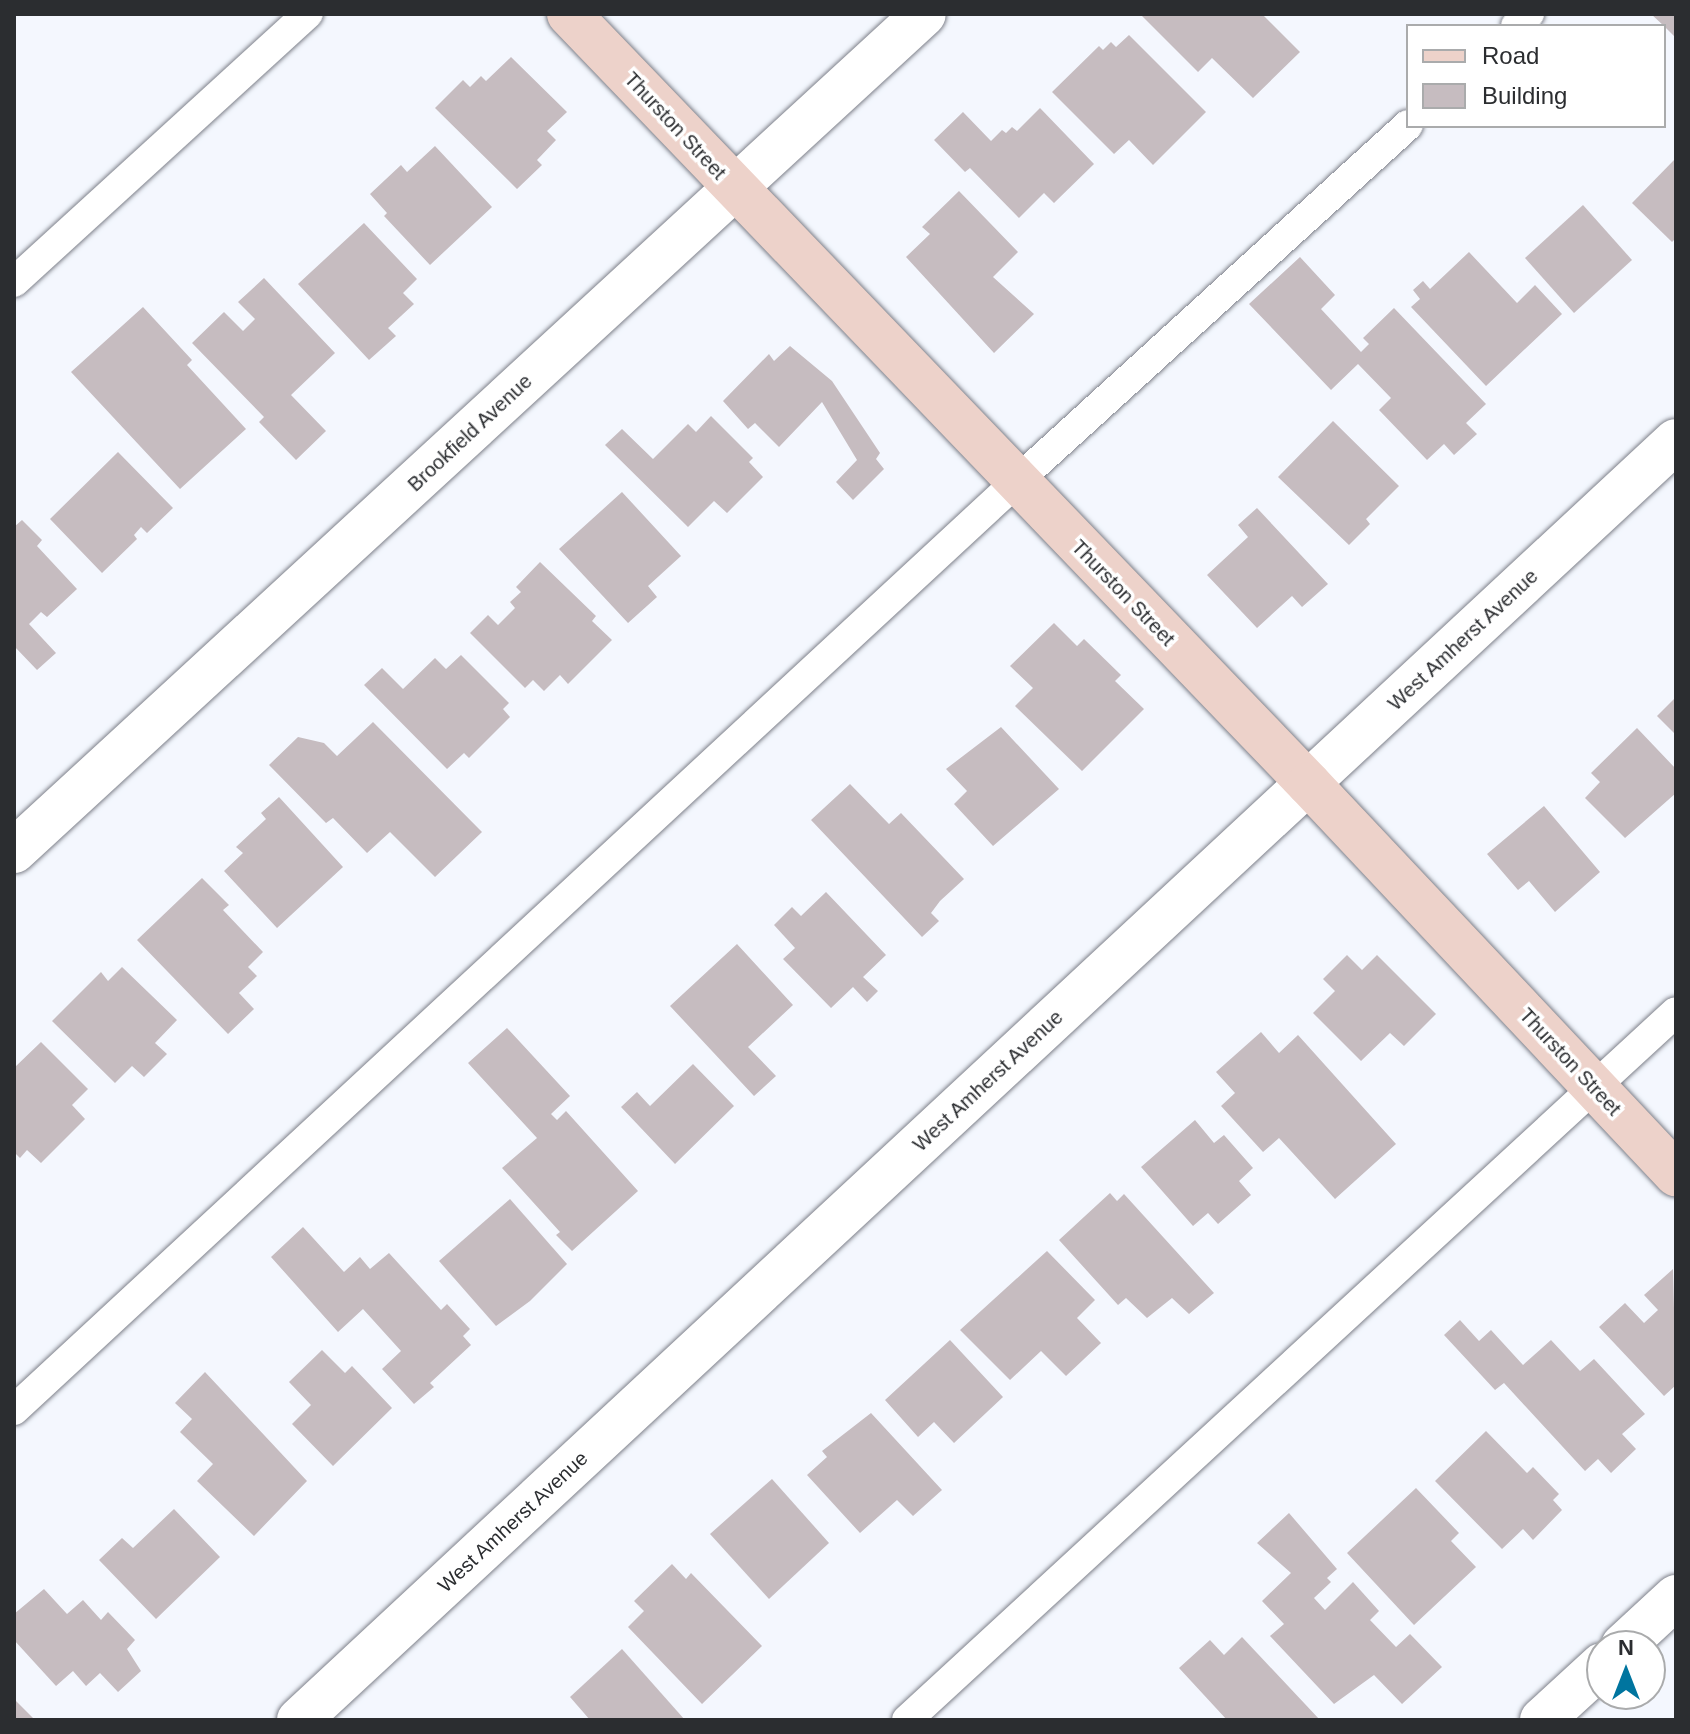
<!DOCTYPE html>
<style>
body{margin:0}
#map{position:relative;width:1690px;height:1734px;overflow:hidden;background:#f4f7fe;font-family:Helvetica,sans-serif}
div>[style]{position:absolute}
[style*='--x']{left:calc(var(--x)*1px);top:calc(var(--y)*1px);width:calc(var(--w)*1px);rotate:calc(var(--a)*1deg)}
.building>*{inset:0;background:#c6bcc0}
.roads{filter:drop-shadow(0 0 2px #7e818a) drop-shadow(0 0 2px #7e818a)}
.lane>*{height:30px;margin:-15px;padding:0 15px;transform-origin:15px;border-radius:15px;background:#fff}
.street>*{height:44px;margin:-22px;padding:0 22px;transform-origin:22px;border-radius:22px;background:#fff}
.secondary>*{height:44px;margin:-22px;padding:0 22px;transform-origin:22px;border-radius:22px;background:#edd2ca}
span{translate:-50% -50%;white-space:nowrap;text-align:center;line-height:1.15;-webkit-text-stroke:7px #fff;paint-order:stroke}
.street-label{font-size:20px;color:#2b2d30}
.frame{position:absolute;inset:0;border:16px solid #2b2d30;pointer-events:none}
.legend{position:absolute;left:1406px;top:24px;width:260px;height:104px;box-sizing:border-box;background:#fff;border:2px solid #aaabac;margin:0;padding:10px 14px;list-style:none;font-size:24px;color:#2b2d30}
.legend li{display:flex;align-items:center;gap:16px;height:40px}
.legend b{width:40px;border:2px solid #aaabac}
.north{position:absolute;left:1586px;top:1630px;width:80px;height:80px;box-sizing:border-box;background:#fff;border:2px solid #aaabac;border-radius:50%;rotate:0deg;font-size:22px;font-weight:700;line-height:32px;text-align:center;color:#2b2d30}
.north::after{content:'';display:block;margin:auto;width:28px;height:36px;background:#00759f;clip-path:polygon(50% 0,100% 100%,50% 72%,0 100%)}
</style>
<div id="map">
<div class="building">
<i style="clip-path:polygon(1140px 14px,1262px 14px,1300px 52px,1253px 98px,1212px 58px,1198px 72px)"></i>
<i style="clip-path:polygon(1651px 14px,1676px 14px,1676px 38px,1664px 26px)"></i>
<i style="clip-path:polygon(1129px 35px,1206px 112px,1153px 165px,1129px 140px,1114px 154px,1052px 92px,1099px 46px,1103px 50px,1111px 42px,1116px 47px)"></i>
<i style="clip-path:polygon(511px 57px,567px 112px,547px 131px,556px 140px,537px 160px,542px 165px,517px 189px,435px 108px,463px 80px,470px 87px,481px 76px,486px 81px)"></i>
<i style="clip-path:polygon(1040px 108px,1094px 164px,1054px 203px,1044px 193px,1019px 218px,970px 168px,965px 172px,934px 140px,963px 112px,991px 141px,1002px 130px,1006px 133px,1012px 127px,1017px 131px)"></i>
<i style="clip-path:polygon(435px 146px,492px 207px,430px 265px,384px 216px,387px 213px,370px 194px,401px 165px,407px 172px)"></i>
<i style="clip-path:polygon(1676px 158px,1676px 238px,1672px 242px,1632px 203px)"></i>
<i style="clip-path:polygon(959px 191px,1018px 252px,993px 277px,1034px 314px,994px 353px,906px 257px,930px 234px,922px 227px)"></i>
<i style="clip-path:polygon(1583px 205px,1632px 260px,1574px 313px,1525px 258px)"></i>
<i style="clip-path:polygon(364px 223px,417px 279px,403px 293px,414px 304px,388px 328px,396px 336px,369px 360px,298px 284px)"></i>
<i style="clip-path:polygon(1469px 252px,1517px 303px,1535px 285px,1562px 314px,1486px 386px,1411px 307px,1420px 299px,1413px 290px,1423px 281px,1430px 289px)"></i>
<i style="clip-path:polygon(1300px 257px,1335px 295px,1321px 309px,1361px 352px,1369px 344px,1363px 338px,1394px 308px,1486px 404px,1466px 423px,1477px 434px,1454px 455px,1444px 444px,1427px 460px,1379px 410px,1391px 398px,1358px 364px,1331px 390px,1249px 304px)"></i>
<i style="clip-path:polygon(264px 278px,335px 353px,291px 395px,326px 431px,296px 460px,259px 422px,264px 417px,192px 343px,224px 312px,243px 331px,255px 319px,238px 302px)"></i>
<i style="clip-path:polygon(143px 307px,192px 360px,187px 365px,246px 429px,180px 489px,71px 372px)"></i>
<i style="clip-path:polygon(790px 346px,832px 381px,880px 453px,876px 459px,884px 469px,853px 500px,836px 482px,857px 460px,822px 402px,779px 447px,755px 423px,748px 429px,723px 401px,769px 354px,774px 361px)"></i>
<i style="clip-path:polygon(711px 416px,753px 458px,749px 462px,763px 477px,727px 513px,714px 501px,688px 527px,605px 445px,622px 429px,653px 459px,688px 424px,696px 432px)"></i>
<i style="clip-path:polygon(1333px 421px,1399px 486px,1366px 519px,1370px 524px,1349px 545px,1278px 477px)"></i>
<i style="clip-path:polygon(118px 452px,173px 508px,147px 533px,141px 527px,134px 535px,137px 539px,102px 573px,50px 519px)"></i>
<i style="clip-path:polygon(622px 492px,681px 556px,648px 586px,657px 597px,628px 623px,559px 549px)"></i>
<i style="clip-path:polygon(1257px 508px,1328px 584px,1302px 607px,1292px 596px,1257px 628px,1207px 575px,1248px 537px,1238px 525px)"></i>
<i style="clip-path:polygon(22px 520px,42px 540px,37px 546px,77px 589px,47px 617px,41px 612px,29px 624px,56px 653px,37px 670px,14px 646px,14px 527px)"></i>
<i style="clip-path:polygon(540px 562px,596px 616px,592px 621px,612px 640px,568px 684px,560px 675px,544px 691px,533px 680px,525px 688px,470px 633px,488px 615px,498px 625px,515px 608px,510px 602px,521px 592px,516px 587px)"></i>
<i style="clip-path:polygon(1054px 623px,1077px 646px,1084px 639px,1121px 675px,1115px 681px,1144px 709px,1082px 771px,1015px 706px,1033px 688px,1010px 666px)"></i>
<i style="clip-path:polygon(461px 655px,509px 703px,503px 709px,510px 717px,469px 758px,464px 753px,447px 769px,364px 685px,382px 668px,403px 689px,435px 658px,446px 669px)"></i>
<i style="clip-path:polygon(1676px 697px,1676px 735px,1657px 716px)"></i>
<i style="clip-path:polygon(373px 722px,482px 832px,435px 877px,390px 832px,367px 853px,333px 818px,326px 823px,269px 765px,298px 737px,324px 743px,337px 756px)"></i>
<i style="clip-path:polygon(1001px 727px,1059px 789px,993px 846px,954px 804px,967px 791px,946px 769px)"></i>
<i style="clip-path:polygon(1637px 728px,1676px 769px,1676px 793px,1625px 838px,1585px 798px,1600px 782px,1591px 773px)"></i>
<i style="clip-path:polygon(850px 784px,889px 824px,901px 813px,964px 879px,940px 901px,931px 913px,939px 921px,922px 937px,811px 820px)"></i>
<i style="clip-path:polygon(279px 797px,343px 867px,277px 928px,224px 871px,243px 853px,236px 847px,266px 819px,261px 813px)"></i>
<i style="clip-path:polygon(1544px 806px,1600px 872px,1555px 912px,1529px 881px,1518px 890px,1487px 854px)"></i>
<i style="clip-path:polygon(202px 878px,229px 905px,223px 910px,263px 952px,248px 967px,257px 976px,239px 993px,254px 1009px,228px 1034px,137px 940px)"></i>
<i style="clip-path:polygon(826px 892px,886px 955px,863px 977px,878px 991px,867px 1002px,853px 987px,831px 1008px,783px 959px,795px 948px,774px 925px,792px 907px,801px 916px)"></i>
<i style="clip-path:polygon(737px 944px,793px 1005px,748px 1047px,776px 1076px,754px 1096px,670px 1006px)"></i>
<i style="clip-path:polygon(1347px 955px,1362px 970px,1377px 955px,1436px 1014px,1404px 1046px,1390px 1033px,1361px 1061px,1313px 1013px,1335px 991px,1323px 979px)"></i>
<i style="clip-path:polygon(122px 967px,177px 1020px,155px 1043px,167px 1054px,144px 1077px,132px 1066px,115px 1083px,52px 1021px,101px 972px,108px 981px)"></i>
<i style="clip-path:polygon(507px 1028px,570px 1096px,551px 1114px,557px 1120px,566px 1111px,638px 1191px,572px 1251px,556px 1235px,560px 1232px,502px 1168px,537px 1138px,468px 1063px)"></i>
<i style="clip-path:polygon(1261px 1032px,1279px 1053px,1298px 1035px,1396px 1144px,1335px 1199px,1279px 1138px,1263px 1152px,1221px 1106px,1235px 1093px,1216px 1072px)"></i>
<i style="clip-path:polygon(41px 1042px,88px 1089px,72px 1105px,85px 1119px,41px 1163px,27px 1150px,20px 1158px,14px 1152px,14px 1068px)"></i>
<i style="clip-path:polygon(693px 1064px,734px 1106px,675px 1164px,621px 1107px,637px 1092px,650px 1106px)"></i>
<i style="clip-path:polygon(1195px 1120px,1214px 1143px,1224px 1135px,1253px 1168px,1239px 1181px,1251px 1195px,1218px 1224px,1208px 1213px,1193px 1226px,1141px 1167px)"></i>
<i style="clip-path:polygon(1110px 1193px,1117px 1201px,1124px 1194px,1214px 1293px,1189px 1314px,1172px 1298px,1147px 1318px,1126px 1298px,1118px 1305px,1059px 1240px)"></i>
<i style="clip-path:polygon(510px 1199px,567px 1264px,530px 1301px,496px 1326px,439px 1261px)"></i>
<i style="clip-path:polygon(303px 1227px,344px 1272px,360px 1257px,370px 1269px,389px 1253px,441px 1310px,447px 1304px,470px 1329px,463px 1336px,471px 1345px,430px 1383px,434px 1387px,414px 1404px,382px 1369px,401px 1351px,363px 1309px,338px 1332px,271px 1257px)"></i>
<i style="clip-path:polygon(1047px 1251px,1095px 1300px,1077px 1318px,1101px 1343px,1066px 1376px,1041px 1351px,1010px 1380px,960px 1330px)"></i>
<i style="clip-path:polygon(1673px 1269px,1676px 1385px,1664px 1396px,1599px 1327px,1625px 1303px,1644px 1323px,1658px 1310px,1644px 1295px)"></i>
<i style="clip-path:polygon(1460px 1320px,1479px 1341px,1491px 1330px,1523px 1365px,1551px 1340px,1580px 1371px,1594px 1359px,1645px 1414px,1622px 1434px,1636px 1449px,1611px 1473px,1598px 1459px,1585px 1471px,1504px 1383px,1495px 1390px,1444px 1335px)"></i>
<i style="clip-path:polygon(950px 1340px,1003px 1397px,954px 1443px,934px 1422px,918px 1437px,885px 1400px)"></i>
<i style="clip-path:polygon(322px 1350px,345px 1373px,352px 1366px,392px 1408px,333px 1466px,292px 1424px,311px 1405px,289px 1382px)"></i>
<i style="clip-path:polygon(205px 1372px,307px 1481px,254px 1536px,197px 1481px,213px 1464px,180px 1432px,192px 1419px,175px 1403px)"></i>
<i style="clip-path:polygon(871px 1413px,942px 1490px,913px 1516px,897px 1500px,860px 1533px,807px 1475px,827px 1457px,822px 1451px)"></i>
<i style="clip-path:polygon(1486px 1431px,1527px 1473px,1533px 1467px,1559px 1494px,1553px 1500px,1562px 1510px,1533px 1540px,1523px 1529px,1502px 1549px,1435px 1481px)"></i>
<i style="clip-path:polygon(772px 1479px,829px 1543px,769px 1599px,710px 1534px)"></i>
<i style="clip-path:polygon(1416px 1488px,1459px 1533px,1451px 1541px,1476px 1567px,1414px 1625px,1347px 1553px)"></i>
<i style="clip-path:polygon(174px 1509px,220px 1557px,156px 1619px,99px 1560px,122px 1538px,133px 1548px)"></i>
<i style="clip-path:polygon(1289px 1513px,1337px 1569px,1327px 1578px,1331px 1582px,1314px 1598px,1325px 1610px,1353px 1582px,1379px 1611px,1370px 1620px,1396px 1647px,1410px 1634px,1442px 1667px,1402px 1704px,1374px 1675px,1334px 1704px,1270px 1636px,1284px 1624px,1262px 1601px,1291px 1573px,1257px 1543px)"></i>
<i style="clip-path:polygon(672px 1564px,686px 1579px,691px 1573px,762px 1646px,702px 1704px,628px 1627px,644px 1611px,634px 1601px)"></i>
<i style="clip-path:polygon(44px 1589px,67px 1614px,83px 1600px,101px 1620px,108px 1612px,135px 1640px,127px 1649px,141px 1671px,118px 1692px,100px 1673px,86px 1686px,73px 1671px,56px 1686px,14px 1640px,14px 1614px)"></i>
<i style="clip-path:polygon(1242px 1637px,1320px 1720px,1227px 1720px,1179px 1668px,1210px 1640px,1224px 1655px)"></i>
<i style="clip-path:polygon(622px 1649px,685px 1720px,590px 1720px,570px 1697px)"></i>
<i style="clip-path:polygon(14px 1699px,35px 1720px,14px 1720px)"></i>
</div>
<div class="roads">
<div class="lane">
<i style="--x:1516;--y:26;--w:18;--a:-43"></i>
<i style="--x:14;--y:282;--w:398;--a:-42.4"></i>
<i style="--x:14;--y:1410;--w:1366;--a:-42.8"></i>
<i style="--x:1016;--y:482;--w:530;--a:-42.32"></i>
<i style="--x:907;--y:1720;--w:1045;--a:-42.64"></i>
</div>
<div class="street">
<i style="--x:14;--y:851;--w:1236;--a:-42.61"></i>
<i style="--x:1623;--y:1646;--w:72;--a:-42.8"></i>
<i style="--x:299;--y:1720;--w:1879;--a:-42.89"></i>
<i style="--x:1542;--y:1720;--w:81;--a:-42.5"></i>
</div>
<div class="secondary">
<i style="--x:569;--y:14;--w:1068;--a:46.14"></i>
<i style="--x:1309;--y:784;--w:536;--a:46.74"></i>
</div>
</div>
<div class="street-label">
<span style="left:675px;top:126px;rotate:47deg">Thurston Street</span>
<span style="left:470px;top:433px;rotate:-43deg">Brookfield Avenue</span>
<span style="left:1123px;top:593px;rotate:46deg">Thurston Street</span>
<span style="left:1463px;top:640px;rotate:-43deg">West Amherst Avenue</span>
<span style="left:1570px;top:1062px;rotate:47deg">Thurston Street</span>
<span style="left:988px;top:1081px;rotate:-43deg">West Amherst Avenue</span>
<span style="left:513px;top:1522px;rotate:-43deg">West Amherst Avenue</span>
</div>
<div class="frame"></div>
<ul class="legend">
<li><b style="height:10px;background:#edd2ca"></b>Road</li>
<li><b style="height:22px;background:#c6bcc0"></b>Building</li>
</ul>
<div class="north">N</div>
</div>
